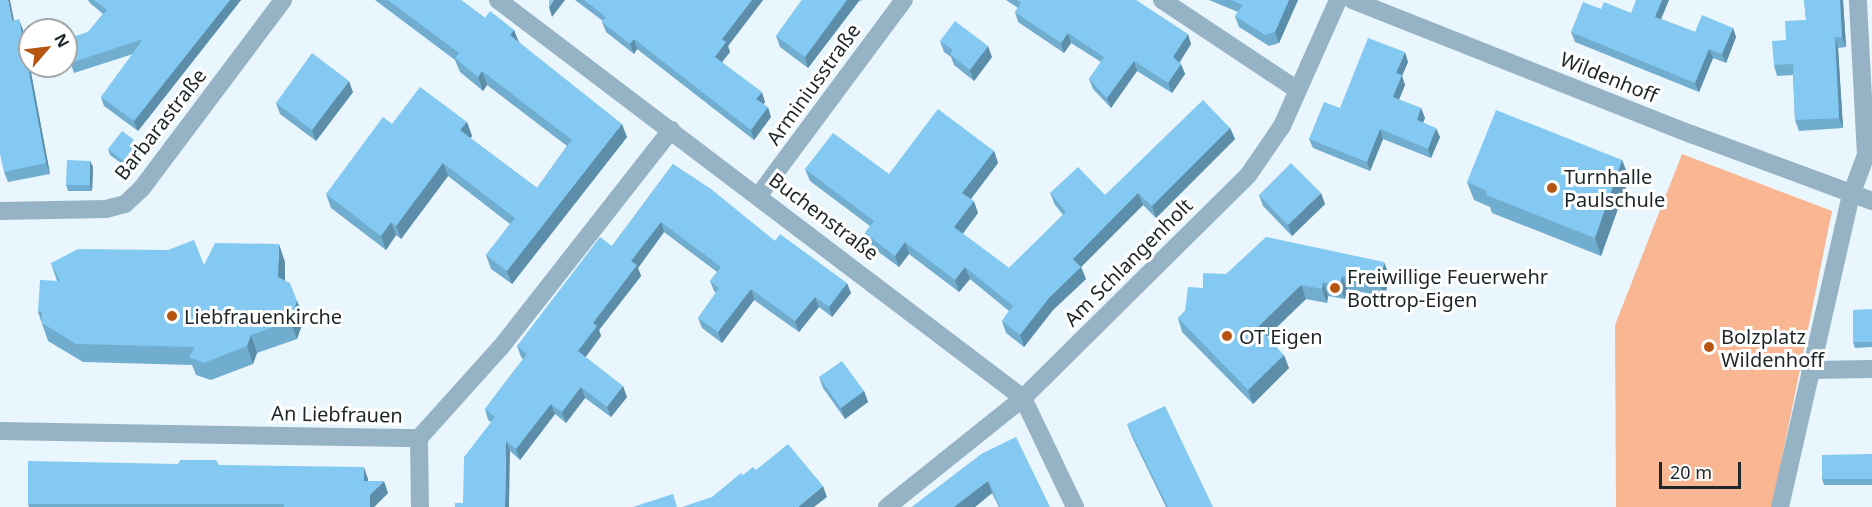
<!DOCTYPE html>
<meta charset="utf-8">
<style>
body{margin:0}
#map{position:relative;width:1872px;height:507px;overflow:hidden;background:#eaf6fd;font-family:"Noto Sans",sans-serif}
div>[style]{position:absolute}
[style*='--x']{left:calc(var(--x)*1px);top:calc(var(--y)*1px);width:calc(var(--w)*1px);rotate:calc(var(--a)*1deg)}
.green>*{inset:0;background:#f8b693}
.minor>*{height:18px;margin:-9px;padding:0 9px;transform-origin:9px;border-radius:9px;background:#96b3c5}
.wall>*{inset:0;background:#71adcf}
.shaded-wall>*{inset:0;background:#5c8da9}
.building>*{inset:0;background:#83c9f1}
.dots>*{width:16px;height:16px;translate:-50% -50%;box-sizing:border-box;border:3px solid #fff;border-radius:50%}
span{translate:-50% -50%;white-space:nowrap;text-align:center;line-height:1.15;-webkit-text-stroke:6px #fff;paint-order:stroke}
.street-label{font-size:20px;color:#1f262a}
.poi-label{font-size:20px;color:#1f262a}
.left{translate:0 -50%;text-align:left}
.north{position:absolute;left:18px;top:18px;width:60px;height:60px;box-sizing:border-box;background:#fff;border:2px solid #a5a8aa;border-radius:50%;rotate:62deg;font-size:16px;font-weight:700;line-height:24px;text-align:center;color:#1f262a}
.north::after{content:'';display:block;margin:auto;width:21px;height:27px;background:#b55511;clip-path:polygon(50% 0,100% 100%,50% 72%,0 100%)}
.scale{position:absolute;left:1659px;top:462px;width:82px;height:27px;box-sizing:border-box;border:3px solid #1f262a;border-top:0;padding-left:8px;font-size:18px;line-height:21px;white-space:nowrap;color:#1f262a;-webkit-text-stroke:4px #fff;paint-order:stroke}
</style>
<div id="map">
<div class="green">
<i style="clip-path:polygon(1682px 154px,1832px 211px,1772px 507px,1616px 507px,1615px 325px)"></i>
</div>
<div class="minor">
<i style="--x:498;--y:0;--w:659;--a:37.17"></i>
<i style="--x:1023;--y:398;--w:121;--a:64.5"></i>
<i style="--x:1162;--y:0;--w:161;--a:33.6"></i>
<i style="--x:1352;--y:0;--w:365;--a:21.6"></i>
<i style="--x:1691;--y:134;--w:193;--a:20.3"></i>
<i style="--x:759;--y:195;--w:243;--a:-53.4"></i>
<i style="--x:0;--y:211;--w:106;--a:-1.1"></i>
<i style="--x:106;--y:209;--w:20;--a:-15"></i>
<i style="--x:125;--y:204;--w:23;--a:-43"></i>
<i style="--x:142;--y:188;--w:235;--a:-53.1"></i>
<i style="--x:1810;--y:370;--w:62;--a:-0.9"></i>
<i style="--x:0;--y:431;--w:419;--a:1"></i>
<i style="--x:419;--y:438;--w:122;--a:-48"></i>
<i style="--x:501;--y:347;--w:276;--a:-51.9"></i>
<i style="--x:419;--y:438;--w:69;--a:89.2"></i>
<i style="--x:887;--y:507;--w:174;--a:-38.7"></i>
<i style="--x:1023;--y:398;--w:318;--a:-44.7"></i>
<i style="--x:1249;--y:174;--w:58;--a:-55.5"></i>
<i style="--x:1282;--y:126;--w:138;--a:-66"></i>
<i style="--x:1780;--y:507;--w:320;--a:-77.2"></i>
<i style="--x:1851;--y:195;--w:43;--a:-69.4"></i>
<i style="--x:1866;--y:155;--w:155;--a:-93"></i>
</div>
<div class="wall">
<i style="clip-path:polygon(88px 0,241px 0,138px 131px,104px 106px,101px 97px,133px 54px,74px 73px,66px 49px,88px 32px,103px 14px,90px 3px)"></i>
<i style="clip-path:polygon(375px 0,461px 0,485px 18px,514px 30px,519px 42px,627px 137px,512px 284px,491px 269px,486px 255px,510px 224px,448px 176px,401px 239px,396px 235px,386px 250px,331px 208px,326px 194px,392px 124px,467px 122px,472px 136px,470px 138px,537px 188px,567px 146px,487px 85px,483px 91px,460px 72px,455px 60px)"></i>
<i style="clip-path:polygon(575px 0,763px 0,728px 46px,730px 52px,722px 62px,765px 102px,763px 104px,771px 117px,754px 140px,637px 49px,634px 54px,606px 32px,602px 22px,603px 21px)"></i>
<i style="clip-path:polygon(802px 0,863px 0,859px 1px,808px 68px,780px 47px,776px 36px)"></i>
<i style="clip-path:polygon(1006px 0,1136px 0,1191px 44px,1180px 62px,1185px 74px,1172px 93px,1137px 71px,1111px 108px,1093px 89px,1089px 79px,1101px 62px,1071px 43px,1064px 53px,1018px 22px,1015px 12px,1018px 8px)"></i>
<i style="clip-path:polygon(1209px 0,1298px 0,1279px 43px,1269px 46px,1239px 27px,1235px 16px,1238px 12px)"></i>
<i style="clip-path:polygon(1669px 0,1661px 19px,1695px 32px,1733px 28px,1736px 37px,1726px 63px,1713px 58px,1699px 92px,1575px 42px,1571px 32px,1601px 9px,1631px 13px)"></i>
<i style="clip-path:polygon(1804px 0,1843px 0,1846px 47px,1838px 48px,1843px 128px,1799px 131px,1795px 120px,1793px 75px,1777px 76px,1774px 65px,1786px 40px,1806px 20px)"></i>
<i style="clip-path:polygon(14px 20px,23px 30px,50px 174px,8px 182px,4px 172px)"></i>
<i style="clip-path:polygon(940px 41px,992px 57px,974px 81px,954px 65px,951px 57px,944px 52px)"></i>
<i style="clip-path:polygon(1408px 62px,1402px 76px,1405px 85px,1399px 100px,1421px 108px,1425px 118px,1423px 122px,1440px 137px,1431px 158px,1383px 139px,1370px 171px,1313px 148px,1309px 139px,1340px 108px)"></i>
<i style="clip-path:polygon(353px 92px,316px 141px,280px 114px,276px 103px)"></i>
<i style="clip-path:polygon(1230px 128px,1235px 139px,1156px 218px,1143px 205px,1081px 267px,1086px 279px,1053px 310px,1024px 347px,1006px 333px,1002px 321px,1009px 311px,970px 279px,959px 292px,909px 254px,899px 267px,869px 245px,865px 233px,870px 226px,810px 181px,805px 169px,889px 174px,994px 151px,998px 163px,971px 199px,978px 213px,963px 234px,1009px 268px,1063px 215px,1055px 205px,1050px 193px,1105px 195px)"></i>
<i style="clip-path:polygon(108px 149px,143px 151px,129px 169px,110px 155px)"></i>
<i style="clip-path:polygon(1622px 160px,1629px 178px,1601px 256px,1492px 213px,1490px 207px,1474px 200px,1467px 182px)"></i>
<i style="clip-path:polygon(90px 161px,93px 167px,92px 191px,68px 191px,66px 185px)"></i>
<i style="clip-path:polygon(673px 164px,775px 241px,851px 293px,832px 317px,819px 307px,799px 332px,754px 300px,722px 343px,702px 328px,698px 318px,716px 293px,714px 291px,710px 281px,717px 272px,664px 232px,638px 268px,641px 276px,599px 330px,601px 336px,585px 357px,627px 397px,611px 417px,585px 398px,566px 423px,555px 414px,520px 460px,510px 451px,463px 503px,491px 422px,488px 420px,485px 409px,523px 359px,521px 357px,517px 346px,612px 246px)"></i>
<i style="clip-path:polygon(1259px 195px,1325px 204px,1292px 236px,1263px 206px)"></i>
<i style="clip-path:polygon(168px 250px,204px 265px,285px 262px,285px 280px,297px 301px,304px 319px,297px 339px,257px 353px,253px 364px,211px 380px,196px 375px,192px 365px,83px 362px,48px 341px,38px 312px,57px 281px,51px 263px)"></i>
<i style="clip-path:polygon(1226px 274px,1389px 275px,1385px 297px,1347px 289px,1345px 299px,1328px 296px,1327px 303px,1306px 299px,1267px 337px,1289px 368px,1253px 404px,1182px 332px,1178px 318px,1185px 311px,1203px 288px)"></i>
<i style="clip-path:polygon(1872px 309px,1872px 347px,1855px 348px,1853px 342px)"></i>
<i style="clip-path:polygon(819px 377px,864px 391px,868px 402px,845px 419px,823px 388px)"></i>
<i style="clip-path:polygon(1127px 424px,1213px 507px,1166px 507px,1133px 439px)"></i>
<i style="clip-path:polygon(983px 453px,1050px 507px,999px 507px,992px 493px,975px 507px,912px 507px)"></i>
<i style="clip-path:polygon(1872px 454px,1872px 485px,1824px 485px,1822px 479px)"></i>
<i style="clip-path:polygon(178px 464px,219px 465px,368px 479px,368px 481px,388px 493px,374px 507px,29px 507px,28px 504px)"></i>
</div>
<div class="shaded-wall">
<i style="clip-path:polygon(8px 0,10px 0,16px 31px,12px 21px)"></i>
<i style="clip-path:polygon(230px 0,241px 0,138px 131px,134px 121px)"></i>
<i style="clip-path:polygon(554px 0,565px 0,552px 17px,549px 7px)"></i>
<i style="clip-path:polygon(752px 0,763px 0,728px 46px,730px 52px,718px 67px,715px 57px,722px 39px)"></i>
<i style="clip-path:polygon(847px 0,858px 0,859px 1px,808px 68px,805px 57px)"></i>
<i style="clip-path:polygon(1289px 0,1298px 0,1279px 43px,1275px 32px)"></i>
<i style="clip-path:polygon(1662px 0,1669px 0,1658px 26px,1655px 17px)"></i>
<i style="clip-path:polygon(1840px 0,1843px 0,1846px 47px,1842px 37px)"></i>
<i style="clip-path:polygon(19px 19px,23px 30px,50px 174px,46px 163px)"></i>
<i style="clip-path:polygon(1733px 28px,1736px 37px,1726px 63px,1722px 54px)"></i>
<i style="clip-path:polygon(514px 30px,519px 44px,510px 35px)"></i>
<i style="clip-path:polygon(1068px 33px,1071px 43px,1064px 53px,1061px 43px)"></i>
<i style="clip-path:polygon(1188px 34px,1191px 44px,1176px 67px,1173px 57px)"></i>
<i style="clip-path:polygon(1835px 37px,1838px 48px,1843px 128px,1839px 118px)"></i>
<i style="clip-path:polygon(634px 39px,637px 49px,634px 54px,630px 44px)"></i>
<i style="clip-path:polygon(988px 46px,992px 57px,974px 81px,970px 70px)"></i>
<i style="clip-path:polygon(1709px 49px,1713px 58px,1699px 92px,1695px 83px)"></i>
<i style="clip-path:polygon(1405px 52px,1408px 62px,1402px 76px,1405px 85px,1396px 106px,1393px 97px,1396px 73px)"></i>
<i style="clip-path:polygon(1134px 61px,1137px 71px,1111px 108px,1107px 98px)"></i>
<i style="clip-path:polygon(1181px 64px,1185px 74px,1172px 93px,1168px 83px)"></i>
<i style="clip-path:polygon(482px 71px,487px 85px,483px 91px,478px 77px)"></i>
<i style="clip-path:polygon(349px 81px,353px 92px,316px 141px,312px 130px)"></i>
<i style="clip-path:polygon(762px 92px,765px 102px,760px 109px,756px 99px)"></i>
<i style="clip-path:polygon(768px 107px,771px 117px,754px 140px,751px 130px)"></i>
<i style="clip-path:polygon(1421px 108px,1425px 118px,1420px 129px,1417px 120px)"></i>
<i style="clip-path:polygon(467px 122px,472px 136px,465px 144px,460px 130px)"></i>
<i style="clip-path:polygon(622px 124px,627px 137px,512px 284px,507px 271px)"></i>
<i style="clip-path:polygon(1230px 128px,1235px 139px,1156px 218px,1152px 206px)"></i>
<i style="clip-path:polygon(1436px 128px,1440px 137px,1431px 158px,1428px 149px)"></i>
<i style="clip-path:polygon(1380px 129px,1383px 139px,1370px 171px,1367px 162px)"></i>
<i style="clip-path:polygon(141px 145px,143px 151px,129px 169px,127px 164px)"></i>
<i style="clip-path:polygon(994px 151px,998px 163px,967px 204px,962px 193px)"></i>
<i style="clip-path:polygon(1622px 160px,1629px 178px,1601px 256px,1595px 238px)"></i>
<i style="clip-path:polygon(90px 161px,93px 167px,92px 191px,90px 185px)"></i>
<i style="clip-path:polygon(443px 163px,448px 176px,401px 239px,396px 226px)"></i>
<i style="clip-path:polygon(1138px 193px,1143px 205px,1081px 267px,1086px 279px,1053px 310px,1024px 347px,1020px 335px,1073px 259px)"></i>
<i style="clip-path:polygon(1321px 193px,1325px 204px,1292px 236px,1288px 225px)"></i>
<i style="clip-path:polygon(974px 201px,978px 213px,958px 239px,954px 227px)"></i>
<i style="clip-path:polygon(391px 222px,396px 235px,386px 250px,381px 236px)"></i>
<i style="clip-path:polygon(661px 222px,664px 232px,638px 268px,641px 276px,599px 330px,601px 336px,582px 362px,578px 351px,593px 323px,631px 261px)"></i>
<i style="clip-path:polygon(905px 242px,909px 254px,899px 267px,895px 256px)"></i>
<i style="clip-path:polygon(279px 244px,285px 262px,285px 295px,278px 277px)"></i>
<i style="clip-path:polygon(1384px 262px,1389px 275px,1385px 297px,1380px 284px)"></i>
<i style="clip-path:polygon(965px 267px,970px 279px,959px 292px,955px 280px)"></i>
<i style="clip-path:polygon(1342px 276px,1347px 289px,1345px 299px,1340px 286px)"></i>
<i style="clip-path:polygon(1323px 282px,1328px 296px,1327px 303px,1322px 289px)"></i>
<i style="clip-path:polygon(847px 283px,851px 293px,832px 317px,829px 307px)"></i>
<i style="clip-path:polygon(1301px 285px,1306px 299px,1262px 341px,1258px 327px)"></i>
<i style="clip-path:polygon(751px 289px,754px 300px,722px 343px,718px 332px)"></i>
<i style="clip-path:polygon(815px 297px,819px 307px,799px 332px,795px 321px)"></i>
<i style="clip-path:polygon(297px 301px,304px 319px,297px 339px,290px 321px)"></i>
<i style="clip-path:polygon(251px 335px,257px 353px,253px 364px,247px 346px)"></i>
<i style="clip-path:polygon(1284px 355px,1289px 368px,1253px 404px,1248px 390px)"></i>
<i style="clip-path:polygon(623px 386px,627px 397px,611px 417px,607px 407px)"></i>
<i style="clip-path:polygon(581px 387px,585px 398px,566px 423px,562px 412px)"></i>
<i style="clip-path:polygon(864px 391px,868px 402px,845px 419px,841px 408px)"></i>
<i style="clip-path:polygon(551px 404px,555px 414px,520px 460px,516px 449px)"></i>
<i style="clip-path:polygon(506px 441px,510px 451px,509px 507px,505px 507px)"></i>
<i style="clip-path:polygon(364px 467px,368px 479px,368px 493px,364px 481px)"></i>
<i style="clip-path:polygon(384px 481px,388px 493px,374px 507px,370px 507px,370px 495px)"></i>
<i style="clip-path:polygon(988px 481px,992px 493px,975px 507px,954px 507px)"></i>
<i style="clip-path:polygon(823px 486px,827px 497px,814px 507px,798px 507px)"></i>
</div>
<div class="building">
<i style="clip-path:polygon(0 0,8px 0,12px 21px,19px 19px,46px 163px,4px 172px,0 154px)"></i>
<i style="clip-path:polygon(94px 0,230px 0,134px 121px,101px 97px,143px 39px,70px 63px,66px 49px,66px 39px,88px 32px,107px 10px)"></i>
<i style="clip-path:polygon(388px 0,461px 0,485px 18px,490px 11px,514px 30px,510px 35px,622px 124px,507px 271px,486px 255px,515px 218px,443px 163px,396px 226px,391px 222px,381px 236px,326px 194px,383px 117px,392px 124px,420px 87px,467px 122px,460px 130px,537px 188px,572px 140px,482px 71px,478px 77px,455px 58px,459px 53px)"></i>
<i style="clip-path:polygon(549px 0,554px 0,549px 7px)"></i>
<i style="clip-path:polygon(584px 0,752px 0,722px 39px,726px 42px,715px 57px,762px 92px,756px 99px,768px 107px,751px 130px,634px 39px,630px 44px,602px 22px,606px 17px)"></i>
<i style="clip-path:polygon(802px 0,847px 0,805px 57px,776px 36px)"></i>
<i style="clip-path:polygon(1017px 0,1136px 0,1188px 34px,1173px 57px,1181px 64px,1168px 83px,1134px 61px,1107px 98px,1089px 79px,1104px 57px,1068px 33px,1061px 43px,1015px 12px,1021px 3px)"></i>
<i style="clip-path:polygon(1231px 0,1289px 0,1275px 32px,1265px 35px,1235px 16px,1243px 5px)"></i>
<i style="clip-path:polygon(1636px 0,1662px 0,1655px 17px,1695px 32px,1702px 15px,1733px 28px,1722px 54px,1709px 49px,1695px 83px,1571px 32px,1583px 2px,1601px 9px,1604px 2px,1631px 13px)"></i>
<i style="clip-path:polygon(1804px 0,1840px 0,1842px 37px,1835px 37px,1839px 118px,1795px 120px,1793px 64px,1774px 65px,1772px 41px,1786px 40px,1785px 21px,1806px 20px)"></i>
<i style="clip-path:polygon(955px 21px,988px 46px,970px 70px,950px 54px,953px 50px,940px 41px)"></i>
<i style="clip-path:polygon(1368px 38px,1405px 52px,1396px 73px,1402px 75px,1393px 97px,1421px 108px,1417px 120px,1436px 128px,1428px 149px,1380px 129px,1367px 162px,1309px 139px,1324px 102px,1340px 108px)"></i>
<i style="clip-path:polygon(312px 53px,349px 81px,312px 130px,276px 103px)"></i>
<i style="clip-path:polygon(1203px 100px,1230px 128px,1152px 206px,1138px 193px,1073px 259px,1081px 267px,1049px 298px,1020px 335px,1002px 321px,1013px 306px,965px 267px,955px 280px,905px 242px,895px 256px,865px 233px,874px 221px,805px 169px,833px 133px,889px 174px,938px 109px,994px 151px,962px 193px,974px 201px,954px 227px,1009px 268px,1066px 212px,1050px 193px,1078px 167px,1105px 195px)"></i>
<i style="clip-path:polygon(1496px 110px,1622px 160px,1595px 238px,1486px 195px,1487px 191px,1467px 182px)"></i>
<i style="clip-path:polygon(122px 131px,141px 145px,127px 164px,108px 149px)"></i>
<i style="clip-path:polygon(67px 160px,90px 161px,90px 185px,66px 185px)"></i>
<i style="clip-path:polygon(1291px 163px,1321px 193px,1288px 225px,1259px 195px)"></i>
<i style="clip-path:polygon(673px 164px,711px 189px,775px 241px,780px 234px,847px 283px,829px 307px,815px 297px,795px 321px,751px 289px,718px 332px,698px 318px,719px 288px,710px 281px,721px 267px,661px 222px,631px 261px,637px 265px,593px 323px,597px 326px,578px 351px,623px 386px,607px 407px,581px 387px,562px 412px,551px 404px,516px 449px,506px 441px,505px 507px,455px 507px,455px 503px,463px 503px,464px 457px,495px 417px,485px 409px,527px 354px,517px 346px,600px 237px,612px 246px)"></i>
<i style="clip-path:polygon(1266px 237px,1384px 262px,1380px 284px,1342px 276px,1340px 286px,1323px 282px,1322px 289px,1301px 285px,1258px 327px,1284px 355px,1248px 390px,1178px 318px,1185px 311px,1188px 287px,1203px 288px,1203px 273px,1226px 274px)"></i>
<i style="clip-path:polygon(194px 240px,204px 265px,215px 243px,279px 244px,278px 277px,290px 283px,297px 301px,290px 321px,251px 335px,247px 346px,204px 363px,189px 357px,195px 347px,76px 344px,42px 323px,42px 312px,38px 312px,40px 280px,60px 281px,51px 263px,78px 249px,168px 250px)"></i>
<i style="clip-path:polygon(1872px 309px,1872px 342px,1853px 342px,1853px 310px)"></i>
<i style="clip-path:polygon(842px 361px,864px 391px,841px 408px,819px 377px)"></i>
<i style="clip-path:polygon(1165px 406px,1213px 507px,1168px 507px,1127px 424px)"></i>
<i style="clip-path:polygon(1016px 437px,1050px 507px,1000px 507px,988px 481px,954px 507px,912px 507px,983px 453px)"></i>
<i style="clip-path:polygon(788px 444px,823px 486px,798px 507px,682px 507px,712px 497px,741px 473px,743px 475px,753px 467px,756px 470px)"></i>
<i style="clip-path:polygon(1872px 454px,1872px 479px,1822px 479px,1822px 455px)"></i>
<i style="clip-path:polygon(180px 460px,216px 460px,219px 465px,364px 467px,364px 481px,384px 481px,370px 495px,370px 507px,284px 507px,284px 504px,28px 504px,28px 461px,178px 464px)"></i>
<i style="clip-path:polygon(673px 494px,677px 507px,633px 507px)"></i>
</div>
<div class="dots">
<i style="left:1552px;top:188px;background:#b55511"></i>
<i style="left:1335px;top:288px;background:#b55511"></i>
<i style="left:172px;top:316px;background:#b55511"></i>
<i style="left:1227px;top:336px;background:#b55511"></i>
<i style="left:1709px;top:347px;background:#b55511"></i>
</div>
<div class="street-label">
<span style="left:1609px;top:77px;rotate:22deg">Wildenhoff</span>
<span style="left:813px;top:84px;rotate:-54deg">Arminiusstraße</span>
<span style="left:160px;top:124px;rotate:-52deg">Barbarastraße</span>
<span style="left:824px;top:216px;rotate:37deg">Buchenstraße</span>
<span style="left:1128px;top:262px;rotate:-45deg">Am Schlangenholt</span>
<span style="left:337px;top:414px;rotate:1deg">An Liebfrauen</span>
</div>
<div class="poi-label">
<span class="left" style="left:1564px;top:188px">Turnhalle<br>Paulschule</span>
<span class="left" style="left:1347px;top:288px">Freiwillige Feuerwehr<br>Bottrop-Eigen</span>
<span class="left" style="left:184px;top:316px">Liebfrauenkirche</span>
<span class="left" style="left:1239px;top:336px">OT Eigen</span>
<span class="left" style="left:1721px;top:348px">Bolzplatz<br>Wildenhoff</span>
</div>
<div class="north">N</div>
<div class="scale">20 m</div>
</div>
